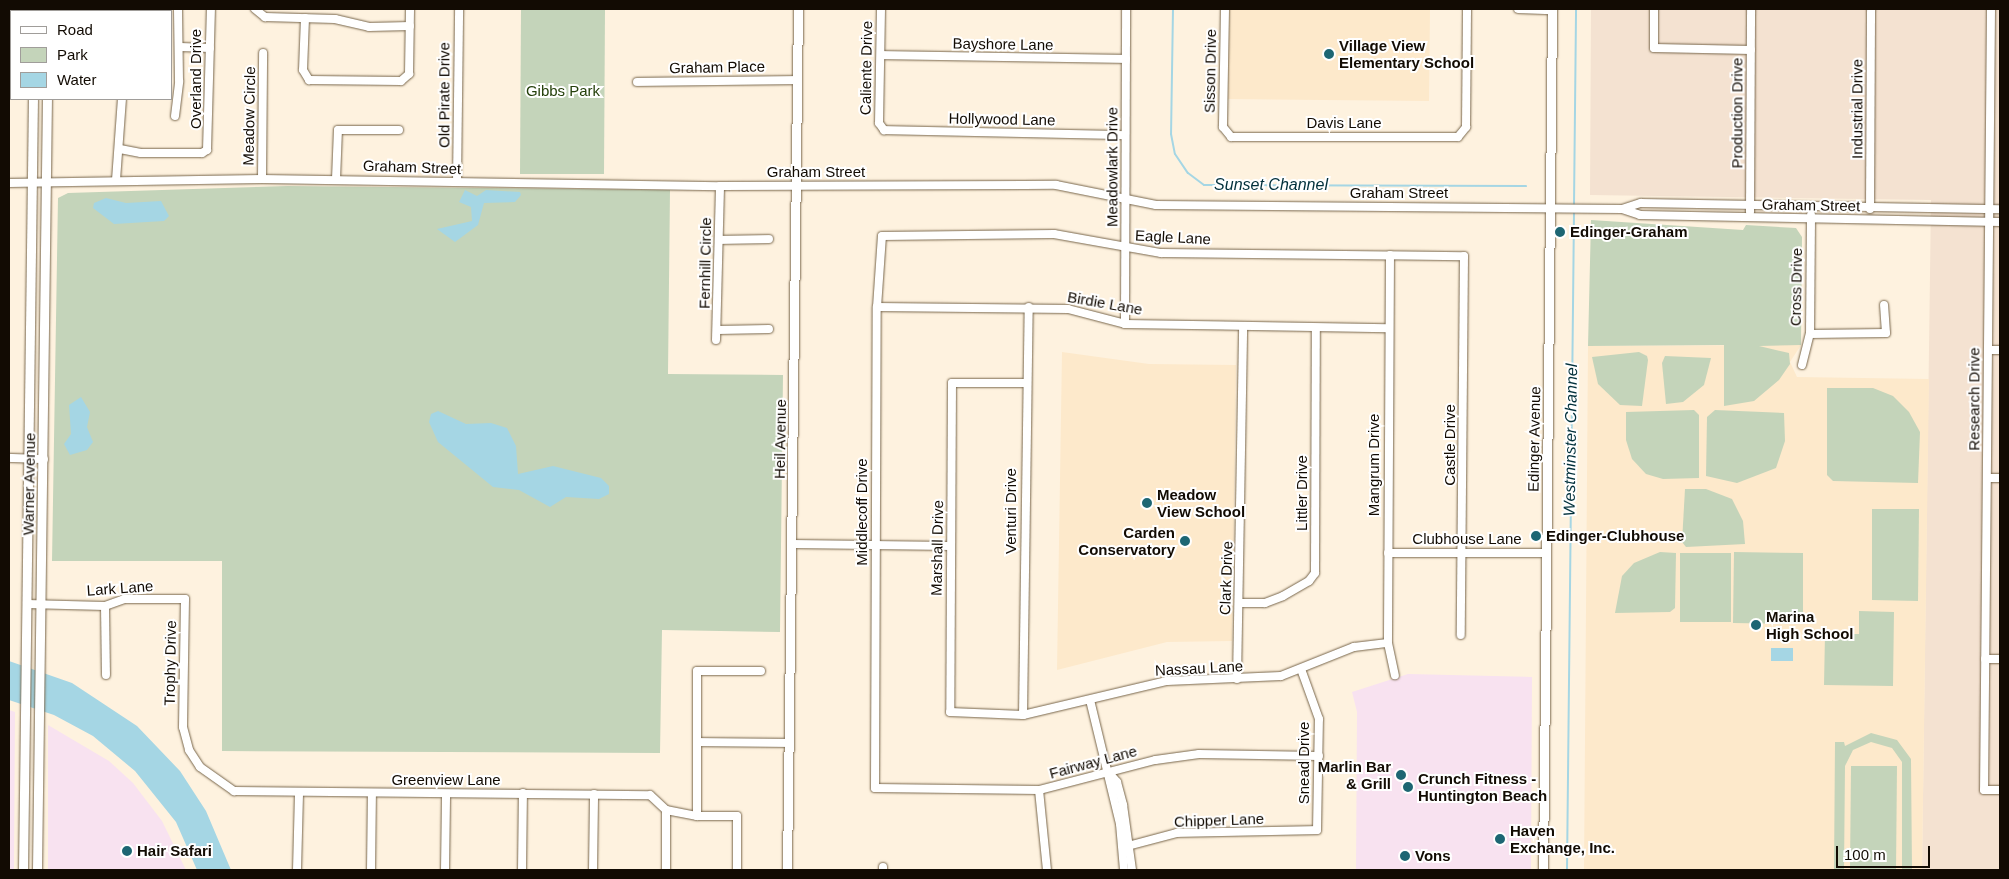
<!DOCTYPE html>
<style>
body{margin:0}
#map{position:relative;width:2009px;height:879px;overflow:hidden;background:#fef2df;font-family:Helvetica,sans-serif}
div>[style]{position:absolute}
[style*='--x']{left:calc(var(--x)*1px);top:calc(var(--y)*1px);width:calc(var(--w)*1px);rotate:calc(var(--a)*1deg)}
.commercial>*{inset:0;background:#f8e2f0}
.industrial>*{inset:0;background:#f4e2d1}
.built>*{inset:0;background:#fde9cb}
.green>*{inset:0;background:#c4d4ba}
.water>*{inset:0;background:#a5d6e4}
.stream>*{height:2px;margin:-1px;padding:0 1px;transform-origin:1px;border-radius:1px;background:#a5d6e4}
.roads{filter:drop-shadow(0 0 1px #78664b) drop-shadow(0 0 1px #78664b)}
.minor>*{height:8px;margin:-4px;padding:0 4px;transform-origin:4px;border-radius:4px;background:#fff}
.major>*{height:9px;margin:-4.5px;padding:0 4.5px;transform-origin:4.5px;border-radius:4.5px;background:#fff}
.dots>*{width:14px;height:14px;translate:-50% -50%;box-sizing:border-box;border:2px solid #fff;border-radius:50%}
span{translate:-50% -50%;white-space:nowrap;text-align:center;line-height:1.15;-webkit-text-stroke:4px #fff;paint-order:stroke}
.street-label{font-size:15px;color:#120b03}
.poi-label{font-size:15px;color:#120b03;font-weight:700}
.left{translate:0 -50%;text-align:left}
.right{translate:-100% -50%;text-align:right}
.park-label{font-size:15px;color:#25400b}
.water-label{font-size:16px;color:#02303b;font-style:italic}
.frame{position:absolute;inset:0;border:10px solid #120b03;pointer-events:none}
.legend{position:absolute;left:10px;top:10px;width:162px;height:90px;box-sizing:border-box;background:#fff;border:1px solid #a09d9a;margin:0;padding:6px 9px;list-style:none;font-size:15px;color:#120b03}
.legend li{display:flex;align-items:center;gap:10px;height:25px}
.legend b{width:25px;border:1px solid #a09d9a}
.scale{position:absolute;left:1836px;top:846px;width:94px;height:22px;box-sizing:border-box;border:2px solid #120b03;border-top:0;padding-left:6px;font-size:15px;line-height:18px;white-space:nowrap;color:#120b03;-webkit-text-stroke:4px #fff;paint-order:stroke}
</style>
<div id="map">
<div class="commercial">
<i style="clip-path:polygon(1408px 674px,1532px 677px,1531px 870px,1356px 870px,1357px 712px,1352px 692px)"></i>
<i style="clip-path:polygon(9px 710px,15px 712px,14px 870px,9px 870px)"></i>
<i style="clip-path:polygon(48px 725px,109px 761px,133px 783px,162px 821px,186px 870px,48px 870px)"></i>
</div>
<div class="industrial">
<i style="clip-path:polygon(1591px 9px,2000px 9px,2000px 870px,1922px 870px,1931px 200px,1590px 195px)"></i>
</div>
<div class="built">
<i style="clip-path:polygon(1228px 9px,1430px 9px,1429px 101px,1228px 99px)"></i>
<i style="clip-path:polygon(1801px 345px,1790px 362px,1797px 377px,1929px 379px,1922px 870px,1584px 870px,1588px 346px)"></i>
<i style="clip-path:polygon(1062px 352px,1149px 364px,1236px 365px,1232px 641px,1167px 642px,1057px 670px)"></i>
</div>
<div class="green">
<i style="clip-path:polygon(521px 9px,605px 9px,604px 174px,520px 174px)"></i>
<i style="clip-path:polygon(288px 186px,670px 190px,668px 374px,783px 375px,780px 632px,662px 630px,660px 753px,222px 751px,222px 561px,52px 561px,58px 198px,68px 193px)"></i>
<i style="clip-path:polygon(1591px 220px,1743px 230px,1746px 225px,1796px 228px,1802px 237px,1801px 345px,1759px 346px,1789px 353px,1790px 364px,1779px 380px,1754px 401px,1724px 406px,1724px 345px,1588px 346px)"></i>
<i style="clip-path:polygon(1639px 352px,1647px 356px,1648px 360px,1642px 406px,1620px 405px,1598px 384px,1592px 357px)"></i>
<i style="clip-path:polygon(1665px 356px,1711px 358px,1704px 385px,1683px 402px,1666px 404px,1662px 363px)"></i>
<i style="clip-path:polygon(1827px 388px,1873px 388px,1893px 396px,1909px 412px,1920px 432px,1918px 483px,1833px 481px,1827px 475px)"></i>
<i style="clip-path:polygon(1694px 410px,1699px 415px,1699px 478px,1663px 479px,1646px 474px,1632px 459px,1626px 440px,1626px 412px)"></i>
<i style="clip-path:polygon(1715px 410px,1784px 413px,1785px 441px,1776px 468px,1737px 483px,1706px 476px,1707px 417px)"></i>
<i style="clip-path:polygon(1685px 489px,1706px 489px,1732px 499px,1743px 521px,1745px 544px,1686px 547px,1682px 542px)"></i>
<i style="clip-path:polygon(1872px 509px,1919px 509px,1918px 601px,1872px 600px)"></i>
<i style="clip-path:polygon(1660px 552px,1676px 553px,1675px 608px,1670px 612px,1615px 613px,1622px 576px,1634px 563px)"></i>
<i style="clip-path:polygon(1734px 552px,1803px 553px,1803px 624px,1733px 623px)"></i>
<i style="clip-path:polygon(1680px 553px,1731px 553px,1731px 622px,1680px 622px)"></i>
<i style="clip-path:polygon(1859px 611px,1894px 612px,1893px 686px,1824px 685px,1825px 634px,1859px 634px)"></i>
<i style="clip-path:polygon(1871px 733px,1897px 740px,1911px 759px,1912px 870px,1902px 870px,1902px 762px,1892px 748px,1871px 742px,1853px 750px,1845px 766px,1844px 870px,1834px 870px,1835px 742px,1844px 742px,1845px 746px)"></i>
<i style="clip-path:polygon(1851px 766px,1897px 766px,1896px 870px,1850px 869px)"></i>
</div>
<div class="water">
<i style="clip-path:polygon(465px 190px,477px 196px,486px 190px,520px 192px,521px 195px,515px 202px,484px 203px,478px 225px,455px 242px,437px 229px,472px 221px,471px 207px,459px 202px)"></i>
<i style="clip-path:polygon(106px 198px,126px 203px,161px 201px,169px 216px,164px 221px,114px 224px,93px 208px,94px 203px)"></i>
<i style="clip-path:polygon(81px 397px,90px 412px,87px 427px,93px 442px,87px 450px,70px 455px,64px 444px,71px 434px,69px 405px)"></i>
<i style="clip-path:polygon(438px 411px,466px 424px,491px 423px,507px 428px,516px 446px,518px 474px,553px 466px,601px 478px,609px 486px,609px 494px,599px 499px,566px 497px,550px 507px,519px 490px,493px 487px,438px 442px,429px 422px,431px 414px)"></i>
<i style="clip-path:polygon(1771px 648px,1793px 648px,1793px 661px,1771px 661px)"></i>
<i style="clip-path:polygon(9px 661px,72px 683px,137px 726px,180px 771px,206px 811px,231px 870px,197px 870px,176px 822px,135px 771px,93px 736px,54px 715px,9px 700px)"></i>
</div>
<div class="stream">
<i style="--x:1173;--y:9;--w:125;--a:90.9"></i>
<i style="--x:1171;--y:134;--w:20;--a:79"></i>
<i style="--x:1175;--y:154;--w:23;--a:56"></i>
<i style="--x:1188;--y:173;--w:20;--a:37"></i>
<i style="--x:1204;--y:185;--w:322;--a:0.2"></i>
<i style="--x:1574;--y:205;--w:196;--a:-89.4"></i>
<i style="--x:1567;--y:870;--w:660;--a:-89.39"></i>
</div>
<div class="roads">
<div class="minor">
<i style="--x:255;--y:9;--w:13;--a:39"></i>
<i style="--x:265;--y:17;--w:70;--a:1.6"></i>
<i style="--x:335;--y:19;--w:35;--a:13"></i>
<i style="--x:369;--y:27;--w:41;--a:-1.4"></i>
<i style="--x:881;--y:9;--w:114;--a:91"></i>
<i style="--x:879;--y:123;--w:9;--a:54"></i>
<i style="--x:884;--y:130;--w:241;--a:1.2"></i>
<i style="--x:1225;--y:9;--w:118;--a:91"></i>
<i style="--x:1223;--y:127;--w:13;--a:51"></i>
<i style="--x:1231;--y:137;--w:227;--a:0"></i>
<i style="--x:1458;--y:137;--w:13;--a:-51"></i>
<i style="--x:1466;--y:127;--w:118;--a:-89.5"></i>
<i style="--x:1518;--y:9;--w:34;--a:2"></i>
<i style="--x:1654;--y:9;--w:39;--a:90"></i>
<i style="--x:1654;--y:48;--w:97;--a:1.2"></i>
<i style="--x:1991;--y:9;--w:781;--a:90.51"></i>
<i style="--x:1984;--y:790;--w:16;--a:0"></i>
<i style="--x:61;--y:11;--w:2;--a:-90"></i>
<i style="--x:305;--y:18;--w:52;--a:92.2"></i>
<i style="--x:303;--y:70;--w:12;--a:59"></i>
<i style="--x:309;--y:80;--w:92;--a:0.6"></i>
<i style="--x:401;--y:81;--w:11;--a:-41"></i>
<i style="--x:409;--y:74;--w:65;--a:-89.1"></i>
<i style="--x:180;--y:47;--w:30;--a:2"></i>
<i style="--x:881;--y:55;--w:245;--a:0.9"></i>
<i style="--x:637;--y:82;--w:160;--a:-0.7"></i>
<i style="--x:175;--y:116;--w:35;--a:-83"></i>
<i style="--x:179;--y:81;--w:72;--a:-90.8"></i>
<i style="--x:120;--y:149;--w:21;--a:11"></i>
<i style="--x:141;--y:153;--w:61;--a:0"></i>
<i style="--x:202;--y:153;--w:6;--a:-31"></i>
<i style="--x:207;--y:150;--w:141;--a:-88.4"></i>
<i style="--x:262;--y:179;--w:126;--a:-89.5"></i>
<i style="--x:336;--y:179;--w:49;--a:-87.7"></i>
<i style="--x:338;--y:130;--w:61;--a:0"></i>
<i style="--x:116;--y:180;--w:81;--a:-85.8"></i>
<i style="--x:457;--y:182;--w:173;--a:-89.3"></i>
<i style="--x:9;--y:183;--w:253;--a:-0.9"></i>
<i style="--x:262;--y:179;--w:458;--a:0.9"></i>
<i style="--x:720;--y:186;--w:336;--a:-0.2"></i>
<i style="--x:1056;--y:185;--w:102;--a:11.3"></i>
<i style="--x:1156;--y:205;--w:466;--a:0.5"></i>
<i style="--x:1622;--y:209;--w:20;--a:-18"></i>
<i style="--x:1641;--y:203;--w:359;--a:1"></i>
<i style="--x:1622;--y:209;--w:19;--a:18"></i>
<i style="--x:1640;--y:215;--w:360;--a:1.1"></i>
<i style="--x:1870;--y:209;--w:200;--a:-89.7"></i>
<i style="--x:1750;--y:212;--w:203;--a:-89.7"></i>
<i style="--x:720;--y:240;--w:49;--a:-1.2"></i>
<i style="--x:1390;--y:255;--w:388;--a:90.3"></i>
<i style="--x:1388;--y:643;--w:33;--a:78"></i>
<i style="--x:877;--y:307;--w:191;--a:0.6"></i>
<i style="--x:1068;--y:309;--w:59;--a:14.7"></i>
<i style="--x:1125;--y:324;--w:263;--a:0.9"></i>
<i style="--x:1125;--y:324;--w:315;--a:-89.8"></i>
<i style="--x:718;--y:330;--w:51;--a:-1.1"></i>
<i style="--x:1810;--y:334;--w:76;--a:-0.8"></i>
<i style="--x:1886;--y:333;--w:28;--a:-94"></i>
<i style="--x:716;--y:340;--w:154;--a:-88.5"></i>
<i style="--x:1988;--y:350;--w:12;--a:0"></i>
<i style="--x:1802;--y:365;--w:32;--a:-76"></i>
<i style="--x:1810;--y:334;--w:119;--a:-89.5"></i>
<i style="--x:1025;--y:383;--w:73;--a:180"></i>
<i style="--x:952;--y:383;--w:329;--a:90.3"></i>
<i style="--x:950;--y:712;--w:73;--a:2.4"></i>
<i style="--x:1023;--y:715;--w:148;--a:-13.3"></i>
<i style="--x:1167;--y:681;--w:114;--a:-2.5"></i>
<i style="--x:1281;--y:676;--w:79;--a:-21.7"></i>
<i style="--x:1354;--y:647;--w:34;--a:-7"></i>
<i style="--x:9;--y:458;--w:35;--a:2"></i>
<i style="--x:1987;--y:478;--w:13;--a:0"></i>
<i style="--x:792;--y:544;--w:159;--a:0.7"></i>
<i style="--x:1388;--y:553;--w:159;--a:0"></i>
<i style="--x:1240;--y:603;--w:25;--a:0"></i>
<i style="--x:1265;--y:603;--w:19;--a:-21"></i>
<i style="--x:1283;--y:596;--w:30;--a:-30"></i>
<i style="--x:1309;--y:581;--w:10;--a:-53"></i>
<i style="--x:1315;--y:573;--w:244;--a:-89.8"></i>
<i style="--x:27;--y:604;--w:78;--a:1.5"></i>
<i style="--x:105;--y:606;--w:20;--a:-20"></i>
<i style="--x:124;--y:599;--w:61;--a:0"></i>
<i style="--x:185;--y:599;--w:128;--a:90.9"></i>
<i style="--x:183;--y:727;--w:24;--a:75"></i>
<i style="--x:189;--y:750;--w:20;--a:57"></i>
<i style="--x:200;--y:767;--w:42;--a:35.2"></i>
<i style="--x:234;--y:791;--w:416;--a:0.6"></i>
<i style="--x:650;--y:795;--w:22;--a:43"></i>
<i style="--x:666;--y:810;--w:32;--a:11"></i>
<i style="--x:697;--y:816;--w:40;--a:0"></i>
<i style="--x:737;--y:816;--w:54;--a:90"></i>
<i style="--x:105;--y:606;--w:69;--a:89.2"></i>
<i style="--x:1985;--y:659;--w:15;--a:0"></i>
<i style="--x:1237;--y:679;--w:351;--a:-89"></i>
<i style="--x:1090;--y:700;--w:128;--a:76.4"></i>
<i style="--x:1120;--y:824;--w:46;--a:85"></i>
<i style="--x:1023;--y:715;--w:408;--a:-89.2"></i>
<i style="--x:697;--y:742;--w:92;--a:0.6"></i>
<i style="--x:1319;--y:756;--w:120;--a:-179"></i>
<i style="--x:1199;--y:754;--w:44;--a:172.2"></i>
<i style="--x:1155;--y:760;--w:120;--a:165.5"></i>
<i style="--x:1039;--y:790;--w:164;--a:-179.3"></i>
<i style="--x:875;--y:788;--w:481;--a:-89.8"></i>
<i style="--x:877;--y:307;--w:71;--a:-86"></i>
<i style="--x:882;--y:236;--w:172;--a:-0.7"></i>
<i style="--x:1054;--y:234;--w:109;--a:10.1"></i>
<i style="--x:1161;--y:253;--w:303;--a:0.6"></i>
<i style="--x:1464;--y:256;--w:379;--a:90.5"></i>
<i style="--x:1109;--y:773;--w:12;--a:48"></i>
<i style="--x:1117;--y:782;--w:24;--a:75"></i>
<i style="--x:1123;--y:805;--w:66;--a:82.1"></i>
<i style="--x:1039;--y:790;--w:80;--a:84.3"></i>
<i style="--x:697;--y:816;--w:145;--a:-90"></i>
<i style="--x:697;--y:671;--w:64;--a:0"></i>
<i style="--x:1124;--y:847;--w:55;--a:-14.8"></i>
<i style="--x:1177;--y:833;--w:140;--a:-1.2"></i>
<i style="--x:1317;--y:830;--w:111;--a:-89"></i>
<i style="--x:1319;--y:719;--w:53;--a:-109.8"></i>
<i style="--x:297;--y:870;--w:77;--a:-88.5"></i>
<i style="--x:371;--y:870;--w:77;--a:-89.3"></i>
<i style="--x:445;--y:870;--w:76;--a:-89.2"></i>
<i style="--x:522;--y:870;--w:77;--a:-89.3"></i>
<i style="--x:593;--y:870;--w:76;--a:-89.2"></i>
<i style="--x:666;--y:870;--w:60;--a:-90"></i>
<i style="--x:883;--y:870;--w:3;--a:-90"></i>
</div>
<div class="major">
<i style="--x:35;--y:11;--w:2;--a:-90"></i>
<i style="--x:47;--y:11;--w:2;--a:-63"></i>
<i style="--x:23;--y:870;--w:771;--a:-89.26"></i>
<i style="--x:37;--y:870;--w:771;--a:-89.26"></i>
<i style="--x:787;--y:870;--w:861;--a:-89.27"></i>
<i style="--x:1543;--y:870;--w:861;--a:-89.4"></i>
</div>
</div>
<div class="dots">
<i style="left:1329px;top:54px;background:#1d6673"></i>
<i style="left:1560px;top:232px;background:#1d6673"></i>
<i style="left:1147px;top:503px;background:#1d6673"></i>
<i style="left:1536px;top:536px;background:#1d6673"></i>
<i style="left:1185px;top:541px;background:#1d6673"></i>
<i style="left:1756px;top:625px;background:#1d6673"></i>
<i style="left:1401px;top:775px;background:#1d6673"></i>
<i style="left:1408px;top:787px;background:#1d6673"></i>
<i style="left:1500px;top:839px;background:#1d6673"></i>
<i style="left:127px;top:851px;background:#1d6673"></i>
<i style="left:1405px;top:856px;background:#1d6673"></i>
</div>
<div class="street-label">
<span style="left:1003px;top:44px;rotate:1deg">Bayshore Lane</span>
<span style="left:717px;top:67px;rotate:-1deg">Graham Place</span>
<span style="left:866px;top:68px;rotate:-89deg">Caliente Drive</span>
<span style="left:1210px;top:71px;rotate:-89deg">Sisson Drive</span>
<span style="left:196px;top:79px;rotate:-90deg">Overland Drive</span>
<span style="left:444px;top:95px;rotate:-90deg">Old Pirate Drive</span>
<span style="left:1857px;top:109px;rotate:-90deg">Industrial Drive</span>
<span style="left:1737px;top:113px;rotate:-90deg">Production Drive</span>
<span style="left:249px;top:116px;rotate:-89deg">Meadow Circle</span>
<span style="left:1002px;top:119px;rotate:1deg">Hollywood Lane</span>
<span style="left:1344px;top:123px">Davis Lane</span>
<span style="left:412px;top:167px;rotate:2deg">Graham Street</span>
<span style="left:1112px;top:167px;rotate:-90deg">Meadowlark Drive</span>
<span style="left:816px;top:172px">Graham Street</span>
<span style="left:1399px;top:193px">Graham Street</span>
<span style="left:1811px;top:205px;rotate:1deg">Graham Street</span>
<span style="left:1173px;top:237px;rotate:3deg">Eagle Lane</span>
<span style="left:705px;top:263px;rotate:-89deg">Fernhill Circle</span>
<span style="left:1796px;top:287px;rotate:-89deg">Cross Drive</span>
<span style="left:1105px;top:303px;rotate:10deg">Birdie Lane</span>
<span style="left:1974px;top:399px;rotate:-90deg">Research Drive</span>
<span style="left:780px;top:439px;rotate:-89deg">Heil Avenue</span>
<span style="left:1534px;top:439px;rotate:-89deg">Edinger Avenue</span>
<span style="left:1450px;top:445px;rotate:-90deg">Castle Drive</span>
<span style="left:1374px;top:465px;rotate:-90deg">Mangrum Drive</span>
<span style="left:29px;top:484px;rotate:-89deg">Warner Avenue</span>
<span style="left:1302px;top:493px;rotate:-90deg">Littler Drive</span>
<span style="left:1011px;top:511px;rotate:-90deg">Venturi Drive</span>
<span style="left:862px;top:512px;rotate:-90deg">Middlecoff Drive</span>
<span style="left:1467px;top:539px">Clubhouse Lane</span>
<span style="left:937px;top:548px;rotate:-89deg">Marshall Drive</span>
<span style="left:1226px;top:578px;rotate:-88deg">Clark Drive</span>
<span style="left:120px;top:588px;rotate:-4deg">Lark Lane</span>
<span style="left:170px;top:663px;rotate:-89deg">Trophy Drive</span>
<span style="left:1199px;top:668px;rotate:-3deg">Nassau Lane</span>
<span style="left:1093px;top:762px;rotate:-15deg">Fairway Lane</span>
<span style="left:1304px;top:763px;rotate:-90deg">Snead Drive</span>
<span style="left:446px;top:780px">Greenview Lane</span>
<span style="left:1219px;top:820px;rotate:-2deg">Chipper Lane</span>
</div>
<div class="poi-label">
<span class="left" style="left:1339px;top:54px">Village View<br>Elementary School</span>
<span class="left" style="left:1570px;top:232px">Edinger-Graham</span>
<span class="left" style="left:1157px;top:503px">Meadow<br>View School</span>
<span class="right" style="left:1175px;top:541px">Carden<br>Conservatory</span>
<span class="left" style="left:1546px;top:536px">Edinger-Clubhouse</span>
<span class="left" style="left:1766px;top:625px">Marina<br>High School</span>
<span class="right" style="left:1391px;top:775px">Marlin Bar<br>&amp; Grill</span>
<span class="left" style="left:1418px;top:787px">Crunch Fitness -<br>Huntington Beach</span>
<span class="left" style="left:1510px;top:839px">Haven<br>Exchange, Inc.</span>
<span class="left" style="left:137px;top:851px">Hair Safari</span>
<span class="left" style="left:1415px;top:856px">Vons</span>
</div>
<div class="park-label">
<span style="left:563px;top:91px">Gibbs Park</span>
</div>
<div class="water-label">
<span style="left:1271px;top:185px">Sunset Channel</span>
<span style="left:1571px;top:440px;rotate:-89deg">Westminster Channel</span>
</div>
<div class="frame"></div>
<ul class="legend">
<li><b style="height:6px;background:#fff"></b>Road</li>
<li><b style="height:14px;background:#c4d4ba"></b>Park</li>
<li><b style="height:14px;background:#a5d6e4"></b>Water</li>
</ul>
<div class="scale">100 m</div>
</div>
